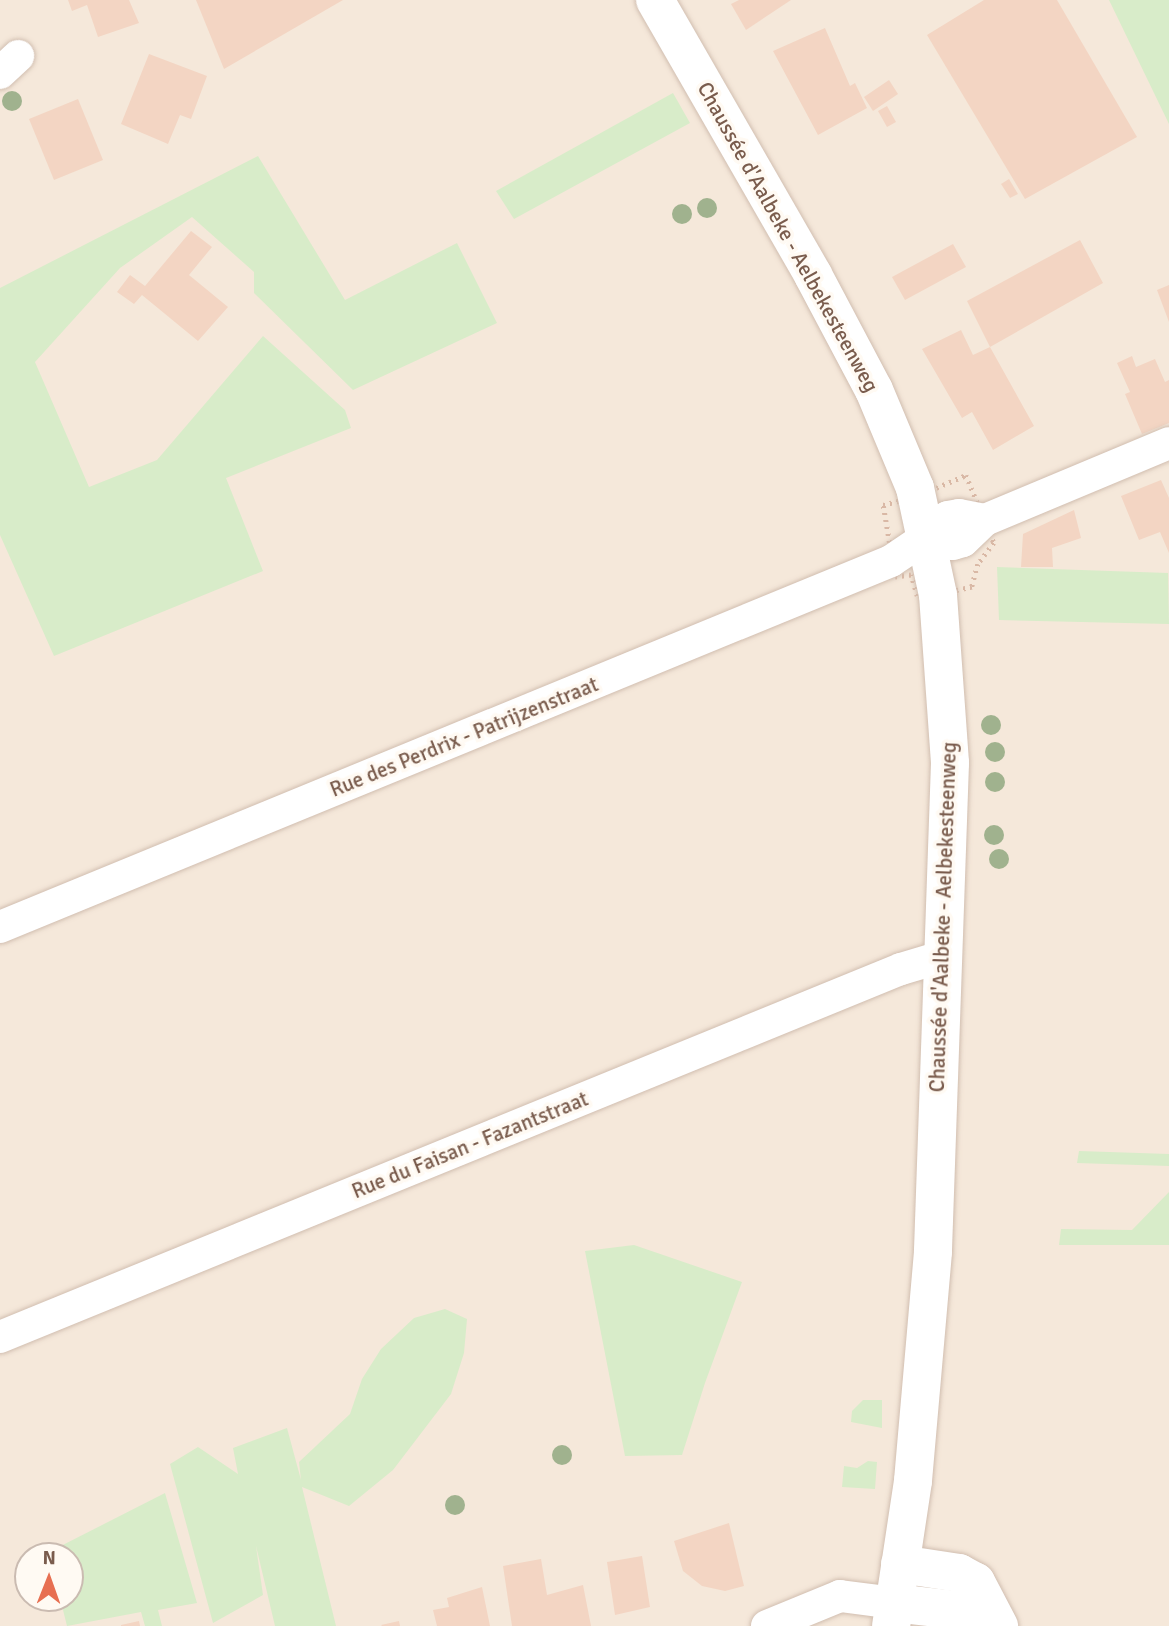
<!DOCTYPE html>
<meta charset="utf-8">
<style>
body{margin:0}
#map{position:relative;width:1169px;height:1626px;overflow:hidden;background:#fdf6ec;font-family:Signika,sans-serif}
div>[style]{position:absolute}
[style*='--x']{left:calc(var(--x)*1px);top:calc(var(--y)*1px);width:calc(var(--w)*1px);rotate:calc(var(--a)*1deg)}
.residential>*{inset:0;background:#f5e8da}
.green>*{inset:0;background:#d8ecc9}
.building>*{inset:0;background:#f3d5c3}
.path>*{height:4.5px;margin-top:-2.25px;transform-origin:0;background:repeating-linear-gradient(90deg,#d9b8a5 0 2px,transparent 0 7px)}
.roads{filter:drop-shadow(0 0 2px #d1beb0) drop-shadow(0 0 2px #d1beb0)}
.street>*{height:32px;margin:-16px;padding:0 16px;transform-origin:16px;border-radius:16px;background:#fff}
.secondary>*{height:38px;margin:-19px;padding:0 19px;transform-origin:19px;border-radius:19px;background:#fff}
.trees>*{width:20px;height:20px;margin:-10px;border-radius:50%;background:#a0b28e}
span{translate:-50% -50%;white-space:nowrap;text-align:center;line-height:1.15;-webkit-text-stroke:7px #fffaf3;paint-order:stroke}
.street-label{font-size:21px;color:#7a5c4d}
.north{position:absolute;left:14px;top:1542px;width:70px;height:70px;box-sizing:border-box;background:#fffaf3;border:2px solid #cabbb1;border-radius:50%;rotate:1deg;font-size:19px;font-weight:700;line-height:28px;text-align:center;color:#7a5c4d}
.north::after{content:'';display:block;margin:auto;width:24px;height:32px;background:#e76f51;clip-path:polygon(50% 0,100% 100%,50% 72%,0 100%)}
</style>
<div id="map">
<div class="residential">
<i style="clip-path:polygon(evenodd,0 0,1169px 0,1169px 1626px,0 1626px,0 0,28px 1556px,70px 1556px,70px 1598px,28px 1598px,28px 1556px)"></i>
</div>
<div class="green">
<i style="clip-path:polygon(1109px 0,1169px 0,1169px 124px)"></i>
<i style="clip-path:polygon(673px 93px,690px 123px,514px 219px,496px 191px)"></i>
<i style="clip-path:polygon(258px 156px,345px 300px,457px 243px,497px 323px,353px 390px,254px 293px,254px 272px,192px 217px,120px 268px,35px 362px,89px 487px,157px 460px,263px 336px,345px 410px,351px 428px,226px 478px,263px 571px,54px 656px,0 535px,0 288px)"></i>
<i style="clip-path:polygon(997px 567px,1168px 573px,1169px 624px,999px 620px)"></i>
<i style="clip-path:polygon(1079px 1151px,1169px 1154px,1169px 1166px,1077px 1163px)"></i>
<i style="clip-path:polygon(1169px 1192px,1169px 1245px,1059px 1245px,1061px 1229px,1132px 1230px)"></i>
<i style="clip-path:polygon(634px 1245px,742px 1282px,705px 1383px,682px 1455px,625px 1456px,585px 1251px)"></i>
<i style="clip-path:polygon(445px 1309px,467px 1319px,464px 1353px,451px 1394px,393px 1470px,349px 1506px,302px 1487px,336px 1626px,275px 1626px,256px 1546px,263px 1595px,213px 1623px,170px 1464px,198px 1447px,238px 1474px,233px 1448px,287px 1428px,301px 1480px,299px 1462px,350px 1414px,362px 1379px,381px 1349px,414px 1318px)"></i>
<i style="clip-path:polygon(863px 1400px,882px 1400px,882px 1428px,851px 1422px,852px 1411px)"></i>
<i style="clip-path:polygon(868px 1461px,877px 1462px,875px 1489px,842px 1487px,844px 1466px,857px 1468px)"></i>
<i style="clip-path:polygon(165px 1493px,197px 1603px,158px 1610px,162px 1626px,145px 1626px,141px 1612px,67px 1626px,60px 1598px,70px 1598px,70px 1556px,48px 1556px,47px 1553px)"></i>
</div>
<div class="building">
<i style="clip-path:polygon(68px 0,129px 0,139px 23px,98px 37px,87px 5px,72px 11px)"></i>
<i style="clip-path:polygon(196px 0,343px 0,224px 69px)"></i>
<i style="clip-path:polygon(739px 0,791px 0,746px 30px,731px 4px)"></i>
<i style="clip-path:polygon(984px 0,1057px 0,1137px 137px,1025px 199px,927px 35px)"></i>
<i style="clip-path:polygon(825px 28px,850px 86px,855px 83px,867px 108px,818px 135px,773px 51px)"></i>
<i style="clip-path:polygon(149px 54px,207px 76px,191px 119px,180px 115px,168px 144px,121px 124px)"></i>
<i style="clip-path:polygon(889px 80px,898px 94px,873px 111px,864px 97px)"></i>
<i style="clip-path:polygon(78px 99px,103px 160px,54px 180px,29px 119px)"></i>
<i style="clip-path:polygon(887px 106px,896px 122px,887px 127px,878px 111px)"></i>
<i style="clip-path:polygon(1009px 179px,1018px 194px,1010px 198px,1001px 184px)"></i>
<i style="clip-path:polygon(191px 231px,212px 247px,189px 275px,228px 307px,198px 341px,142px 295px,134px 304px,117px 292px,130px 275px,145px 286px)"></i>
<i style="clip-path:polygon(1080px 240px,1103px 283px,990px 347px,967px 301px)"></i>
<i style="clip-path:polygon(953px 244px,966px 267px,905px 300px,892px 277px)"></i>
<i style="clip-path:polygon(1169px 285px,1169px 322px,1157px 290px)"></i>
<i style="clip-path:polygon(961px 330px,973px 355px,990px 347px,1034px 426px,993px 450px,972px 412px,962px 418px,922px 349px)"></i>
<i style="clip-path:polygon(1132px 356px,1136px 367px,1155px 359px,1165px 382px,1169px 380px,1169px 423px,1142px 434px,1125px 394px,1130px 392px,1117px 363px)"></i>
<i style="clip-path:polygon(1161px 480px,1169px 498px,1169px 553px,1160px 532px,1139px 540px,1121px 496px)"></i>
<i style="clip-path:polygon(1074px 510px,1081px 538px,1052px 548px,1053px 567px,1021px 567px,1023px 534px)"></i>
<i style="clip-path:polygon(729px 1523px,744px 1586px,725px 1591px,702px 1586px,683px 1571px,674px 1541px)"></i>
<i style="clip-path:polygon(642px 1556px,650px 1607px,615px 1615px,607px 1562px)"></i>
<i style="clip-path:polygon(541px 1559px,547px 1595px,583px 1585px,591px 1626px,512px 1626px,503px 1566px)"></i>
<i style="clip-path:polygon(482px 1587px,490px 1626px,437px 1626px,433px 1610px,449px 1607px,447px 1598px)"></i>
<i style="clip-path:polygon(139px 1621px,140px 1626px,121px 1626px,121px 1625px)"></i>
<i style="clip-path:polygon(399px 1621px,400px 1626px,382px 1626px,381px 1625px)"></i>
</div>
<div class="path">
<i style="--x:966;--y:475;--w:74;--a:67.6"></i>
<i style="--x:994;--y:543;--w:26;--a:127"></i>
<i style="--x:978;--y:564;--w:24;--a:105"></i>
<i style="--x:972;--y:587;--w:35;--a:167"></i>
<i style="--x:938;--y:595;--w:21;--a:177"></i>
<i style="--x:917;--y:596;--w:22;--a:-106"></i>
<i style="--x:911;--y:575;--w:16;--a:173"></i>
<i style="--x:895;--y:577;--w:73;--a:-99.5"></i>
<i style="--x:883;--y:505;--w:35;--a:-15"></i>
<i style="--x:917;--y:496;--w:53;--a:-23.2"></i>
</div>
<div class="roads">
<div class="street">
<i style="--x:0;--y:73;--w:25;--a:-43"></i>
<i style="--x:924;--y:539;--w:29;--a:10"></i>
<i style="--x:953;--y:544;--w:10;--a:-17"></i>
<i style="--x:963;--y:541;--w:30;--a:-44"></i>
<i style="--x:985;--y:520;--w:199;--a:-22.7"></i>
<i style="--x:0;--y:927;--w:963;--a:-22.33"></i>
<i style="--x:891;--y:561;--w:40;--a:-34"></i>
<i style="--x:924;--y:539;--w:22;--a:-51"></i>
<i style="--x:938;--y:522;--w:11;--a:-27"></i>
<i style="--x:948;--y:517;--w:11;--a:-10"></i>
<i style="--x:959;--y:515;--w:26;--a:11"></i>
<i style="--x:0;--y:1337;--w:973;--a:-22.22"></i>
<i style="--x:901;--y:969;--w:42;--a:-16.7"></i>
<i style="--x:767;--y:1626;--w:79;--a:-22.3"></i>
<i style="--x:840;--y:1596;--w:54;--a:7.4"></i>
</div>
<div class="secondary">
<i style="--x:655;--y:0;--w:317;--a:60.1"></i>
<i style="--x:813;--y:275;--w:130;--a:62.1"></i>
<i style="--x:874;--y:390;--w:106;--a:67.3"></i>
<i style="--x:915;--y:488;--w:109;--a:77.9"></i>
<i style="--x:938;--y:595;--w:168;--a:85.9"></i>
<i style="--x:950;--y:763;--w:489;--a:92"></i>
<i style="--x:933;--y:1252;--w:230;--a:95"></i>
<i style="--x:913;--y:1481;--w:147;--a:98.6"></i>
<i style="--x:900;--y:1564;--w:60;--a:8.7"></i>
<i style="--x:959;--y:1573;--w:19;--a:28"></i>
<i style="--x:976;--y:1582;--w:50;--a:62.4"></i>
<i style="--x:894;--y:1603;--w:98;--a:6.5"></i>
</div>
</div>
<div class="trees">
<i style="left:12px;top:101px"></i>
<i style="left:707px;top:208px"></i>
<i style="left:682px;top:214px"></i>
<i style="left:991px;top:725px"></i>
<i style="left:995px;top:752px"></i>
<i style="left:995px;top:782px"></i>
<i style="left:994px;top:835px"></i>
<i style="left:999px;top:859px"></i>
<i style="left:562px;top:1455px"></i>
<i style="left:455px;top:1505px"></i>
</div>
<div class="street-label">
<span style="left:788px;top:237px;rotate:61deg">Chaussée d'Aalbeke - Aelbekesteenweg</span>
<span style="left:464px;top:737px;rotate:-22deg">Rue des Perdrix - Patrijzenstraat</span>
<span style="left:943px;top:917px;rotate:-88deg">Chaussée d'Aalbeke - Aelbekesteenweg</span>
<span style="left:470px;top:1145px;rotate:-22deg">Rue du Faisan - Fazantstraat</span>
</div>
<div class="north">N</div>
</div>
